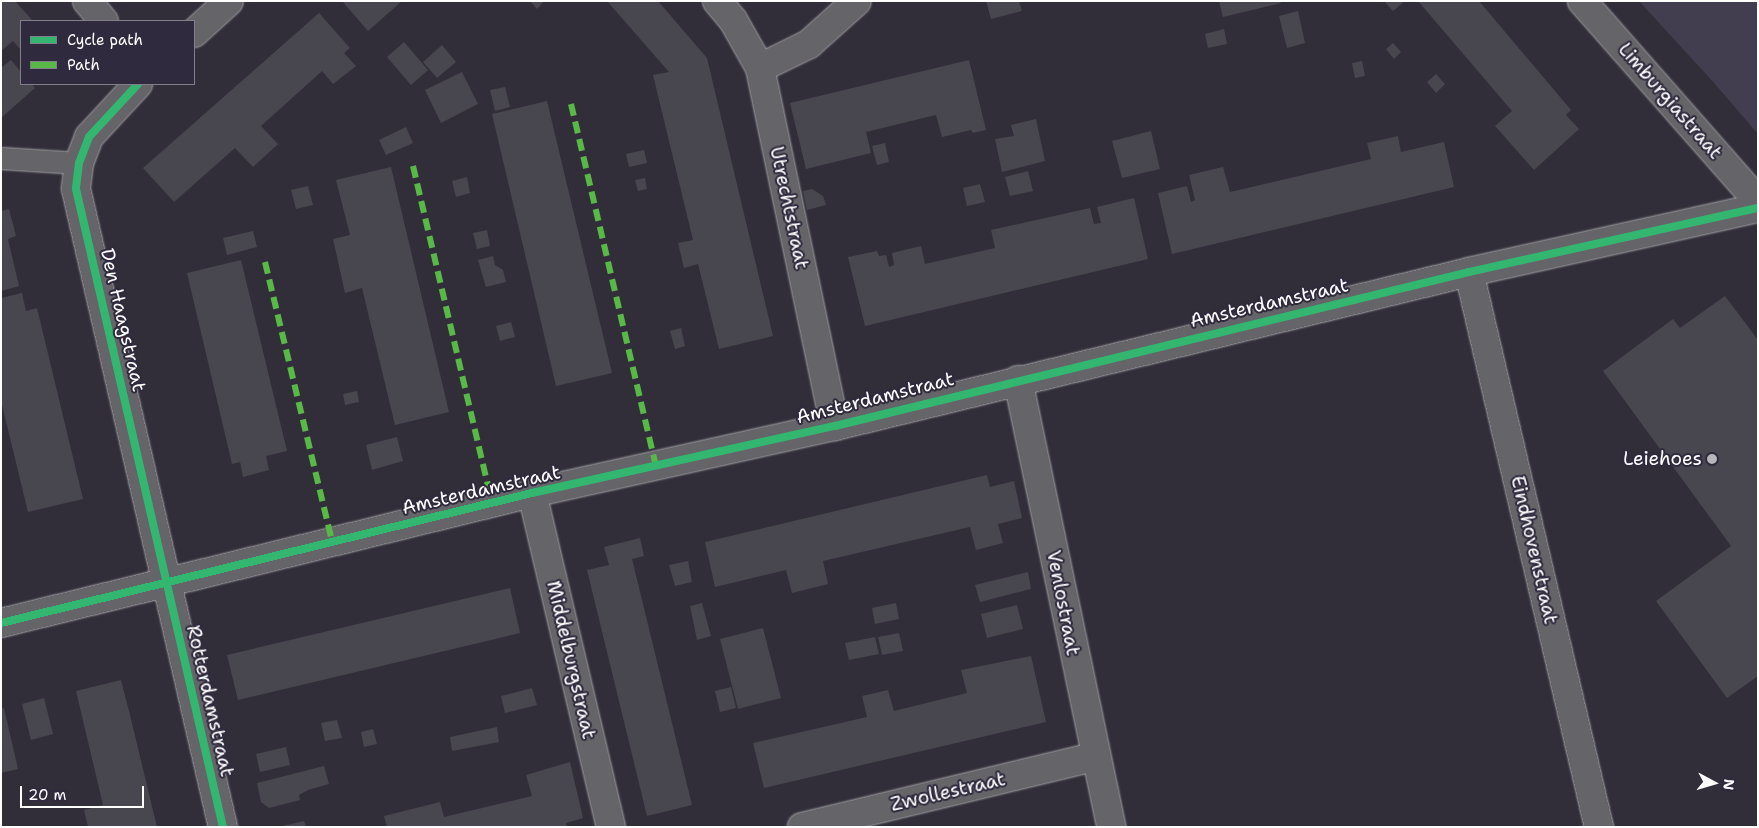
<!DOCTYPE html>
<style>
body{margin:0}
#map{position:relative;width:1759px;height:828px;overflow:hidden;background:#312e39;font-family:"Shantell Sans",sans-serif}
div>[style]{position:absolute}
[style*='--x']{left:calc(var(--x)*1px);top:calc(var(--y)*1px);width:calc(var(--w)*1px);rotate:calc(var(--a)*1deg)}
.green>*{inset:0;background:#433e4f}
.building>*{inset:0;background:#48464e}
.roads{filter:drop-shadow(0 0 1px #a2a1a6) drop-shadow(0 0 1px #a2a1a6)}
.service>*{height:21px;margin:-10.5px;padding:0 10.5px;transform-origin:10.5px;border-radius:10.5px;background:#656469}
.minor>*{height:28px;margin:-14px;padding:0 14px;transform-origin:14px;border-radius:14px;background:#656469}
.quiet>*{height:6px;margin-top:-3px;transform-origin:0;background:repeating-linear-gradient(90deg,#58b947 0 12px,transparent 0 18px)}
.cycleway>*{height:8px;margin:-4px;padding:0 4px;transform-origin:4px;border-radius:4px;background:#33b770}
.dots>*{width:14px;height:14px;translate:-50% -50%;box-sizing:border-box;border:2px solid #2f2a3d;border-radius:50%}
span{translate:-50% -50%;white-space:nowrap;text-align:center;line-height:1.15;-webkit-text-stroke:4px #2f2a3d;paint-order:stroke}
.street-label{font-size:19px;color:#fff}
.poi-label{font-size:19px;color:#fff}
.right{translate:-100% -50%;text-align:right}
.frame{position:absolute;inset:0;border:2px solid #fff;pointer-events:none}
.legend{position:absolute;left:20px;top:20px;width:175px;height:65px;box-sizing:border-box;background:#2f2a3d;border:1px solid #827f8b;margin:0;padding:6px 9px;list-style:none;font-size:15px;color:#fff}
.legend li{display:flex;align-items:center;gap:10px;height:25px}
.legend b{width:25px;border:1px solid #827f8b}
.north{position:absolute;left:1689px;top:758px;width:50px;height:50px;-webkit-text-stroke:4px #2f2a3d;paint-order:stroke;rotate:96deg;font-size:14px;font-weight:700;line-height:20px;text-align:center;color:#fff}
.north::after{content:'';display:block;margin:auto;width:18px;height:22px;background:#fff;clip-path:polygon(50% 0,100% 100%,50% 72%,0 100%)}
.scale{position:absolute;left:20px;top:786px;width:124px;height:22px;box-sizing:border-box;border:2px solid #fff;border-top:0;padding-left:6px;font-size:15px;line-height:18px;white-space:nowrap;color:#fff;-webkit-text-stroke:4px #2f2a3d;paint-order:stroke}
</style>
<div id="map">
<div class="green">
<i style="clip-path:polygon(1639px 1px,1758px 1px,1758px 134px,1715px 84px)"></i>
</div>
<div class="building">
<i style="clip-path:polygon(1px 1px,15px 1px,33px 21px,21px 21px,21px 50px,13px 41px,1px 51px)"></i>
<i style="clip-path:polygon(342px 1px,402px 1px,368px 31px)"></i>
<i style="clip-path:polygon(530px 1px,544px 1px,537px 9px)"></i>
<i style="clip-path:polygon(607px 1px,658px 1px,707px 58px,773px 336px,719px 349px,698px 264px,684px 268px,678px 243px,693px 240px,653px 75px,669px 72px)"></i>
<i style="clip-path:polygon(986px 1px,1019px 1px,1022px 11px,991px 19px)"></i>
<i style="clip-path:polygon(1219px 1px,1280px 1px,1281px 3px,1223px 17px)"></i>
<i style="clip-path:polygon(1384px 1px,1405px 1px,1393px 11px)"></i>
<i style="clip-path:polygon(1418px 1px,1479px 1px,1571px 110px,1566px 115px,1579px 129px,1534px 170px,1495px 126px,1512px 111px)"></i>
<i style="clip-path:polygon(1298px 11px,1305px 43px,1287px 48px,1279px 16px)"></i>
<i style="clip-path:polygon(319px 13px,350px 48px,344px 53px,356px 66px,333px 84px,322px 71px,261px 126px,278px 144px,253px 167px,235px 148px,174px 202px,143px 168px)"></i>
<i style="clip-path:polygon(1224px 29px,1227px 44px,1208px 48px,1205px 34px)"></i>
<i style="clip-path:polygon(404px 42px,428px 70px,411px 85px,387px 57px)"></i>
<i style="clip-path:polygon(1393px 43px,1401px 52px,1394px 59px,1386px 49px)"></i>
<i style="clip-path:polygon(442px 45px,456px 62px,437px 78px,423px 62px)"></i>
<i style="clip-path:polygon(11px 60px,21px 72px,21px 84px,32px 84px,35px 88px,1px 118px,1px 68px)"></i>
<i style="clip-path:polygon(969px 60px,986px 130px,973px 133px,971px 130px,942px 137px,936px 115px,866px 132px,871px 153px,806px 169px,790px 103px)"></i>
<i style="clip-path:polygon(1362px 61px,1365px 76px,1355px 78px,1352px 63px)"></i>
<i style="clip-path:polygon(462px 72px,478px 104px,441px 123px,425px 90px)"></i>
<i style="clip-path:polygon(1436px 74px,1445px 84px,1436px 93px,1427px 82px)"></i>
<i style="clip-path:polygon(505px 87px,510px 107px,495px 111px,490px 90px)"></i>
<i style="clip-path:polygon(547px 101px,612px 373px,556px 386px,492px 114px)"></i>
<i style="clip-path:polygon(1036px 119px,1045px 161px,1002px 172px,995px 139px,1014px 136px,1011px 125px)"></i>
<i style="clip-path:polygon(406px 127px,413px 143px,386px 155px,379px 140px)"></i>
<i style="clip-path:polygon(1151px 131px,1160px 169px,1122px 178px,1112px 141px)"></i>
<i style="clip-path:polygon(1398px 136px,1401px 152px,1444px 142px,1454px 187px,1172px 254px,1158px 193px,1187px 186px,1191px 202px,1195px 200px,1189px 175px,1223px 167px,1230px 192px,1371px 159px,1367px 143px)"></i>
<i style="clip-path:polygon(885px 143px,889px 162px,877px 165px,872px 146px)"></i>
<i style="clip-path:polygon(644px 150px,647px 163px,629px 167px,626px 154px)"></i>
<i style="clip-path:polygon(391px 167px,449px 412px,395px 425px,362px 288px,345px 293px,333px 239px,350px 235px,336px 180px)"></i>
<i style="clip-path:polygon(1028px 171px,1033px 191px,1010px 196px,1005px 177px)"></i>
<i style="clip-path:polygon(467px 177px,470px 193px,456px 197px,452px 181px)"></i>
<i style="clip-path:polygon(645px 178px,647px 189px,638px 191px,635px 180px)"></i>
<i style="clip-path:polygon(980px 184px,985px 202px,967px 206px,963px 188px)"></i>
<i style="clip-path:polygon(308px 186px,313px 205px,296px 209px,291px 190px)"></i>
<i style="clip-path:polygon(812px 189px,823px 196px,826px 205px,807px 210px,803px 191px)"></i>
<i style="clip-path:polygon(1134px 198px,1148px 259px,865px 326px,848px 257px,877px 251px,879px 256px,886px 255px,889px 267px,894px 265px,892px 253px,921px 246px,925px 264px,995px 248px,991px 230px,1090px 208px,1094px 224px,1101px 223px,1097px 207px)"></i>
<i style="clip-path:polygon(9px 209px,16px 236px,8px 239px,19px 286px,1px 291px,1px 211px)"></i>
<i style="clip-path:polygon(487px 230px,490px 246px,477px 249px,473px 233px)"></i>
<i style="clip-path:polygon(253px 231px,257px 247px,227px 255px,223px 238px)"></i>
<i style="clip-path:polygon(493px 256px,495px 265px,503px 270px,506px 282px,486px 287px,478px 260px)"></i>
<i style="clip-path:polygon(241px 260px,287px 451px,266px 456px,269px 470px,243px 477px,240px 462px,232px 464px,187px 273px)"></i>
<i style="clip-path:polygon(22px 293px,26px 311px,37px 308px,83px 499px,28px 512px,1px 401px,1px 298px)"></i>
<i style="clip-path:polygon(1725px 296px,1758px 340px,1758px 676px,1727px 698px,1656px 601px,1731px 546px,1603px 371px,1673px 319px,1680px 328px)"></i>
<i style="clip-path:polygon(511px 322px,515px 337px,500px 341px,496px 326px)"></i>
<i style="clip-path:polygon(681px 328px,685px 346px,675px 349px,670px 331px)"></i>
<i style="clip-path:polygon(357px 391px,359px 402px,345px 405px,343px 394px)"></i>
<i style="clip-path:polygon(397px 437px,403px 461px,372px 470px,366px 445px)"></i>
<i style="clip-path:polygon(987px 475px,990px 487px,1014px 481px,1022px 518px,998px 524px,1003px 543px,976px 550px,970px 527px,823px 561px,828px 584px,792px 593px,786px 570px,715px 587px,705px 542px)"></i>
<i style="clip-path:polygon(640px 538px,644px 556px,632px 559px,692px 805px,647px 816px,587px 570px,609px 565px,604px 547px)"></i>
<i style="clip-path:polygon(688px 561px,692px 582px,675px 586px,669px 565px)"></i>
<i style="clip-path:polygon(1028px 572px,1031px 589px,980px 602px,975px 585px)"></i>
<i style="clip-path:polygon(510px 588px,520px 633px,238px 700px,227px 655px)"></i>
<i style="clip-path:polygon(702px 603px,711px 636px,697px 640px,690px 606px)"></i>
<i style="clip-path:polygon(896px 603px,899px 619px,875px 624px,872px 608px)"></i>
<i style="clip-path:polygon(1017px 605px,1023px 629px,987px 638px,981px 614px)"></i>
<i style="clip-path:polygon(763px 628px,781px 698px,738px 709px,720px 639px)"></i>
<i style="clip-path:polygon(899px 633px,903px 651px,882px 655px,878px 637px)"></i>
<i style="clip-path:polygon(875px 637px,879px 654px,849px 660px,845px 643px)"></i>
<i style="clip-path:polygon(1031px 656px,1046px 722px,764px 788px,753px 743px,867px 717px,862px 696px,888px 690px,894px 711px,967px 693px,961px 670px)"></i>
<i style="clip-path:polygon(121px 680px,130px 715px,157px 827px,88px 827px,84px 810px,103px 805px,76px 691px)"></i>
<i style="clip-path:polygon(731px 687px,736px 708px,720px 712px,715px 691px)"></i>
<i style="clip-path:polygon(532px 688px,537px 705px,505px 713px,501px 696px)"></i>
<i style="clip-path:polygon(44px 698px,53px 734px,31px 740px,22px 704px)"></i>
<i style="clip-path:polygon(4px 708px,18px 769px,1px 773px,1px 709px)"></i>
<i style="clip-path:polygon(337px 720px,342px 738px,325px 741px,321px 723px)"></i>
<i style="clip-path:polygon(497px 727px,499px 742px,452px 751px,450px 737px)"></i>
<i style="clip-path:polygon(373px 729px,377px 744px,364px 747px,361px 732px)"></i>
<i style="clip-path:polygon(286px 747px,290px 765px,260px 772px,256px 754px)"></i>
<i style="clip-path:polygon(570px 762px,583px 818px,566px 823px,567px 827px,387px 827px,384px 816px,440px 802px,444px 817px,532px 796px,526px 775px)"></i>
<i style="clip-path:polygon(324px 766px,329px 784px,308px 790px,299px 795px,300px 800px,269px 808px,261px 802px,257px 783px)"></i>
<i style="clip-path:polygon(304px 821px,306px 827px,282px 827px,282px 826px)"></i>
</div>
<div class="roads">
<div class="service">
<i style="--x:1;--y:158;--w:78;--a:3.7"></i>
</div>
<div class="minor">
<i style="--x:87;--y:1;--w:26;--a:50"></i>
<i style="--x:717;--y:1;--w:25;--a:50"></i>
<i style="--x:733;--y:20;--w:55;--a:60.6"></i>
<i style="--x:760;--y:68;--w:366;--a:78.2"></i>
<i style="--x:1582;--y:1;--w:266;--a:48.7"></i>
<i style="--x:194;--y:33;--w:47;--a:-42.4"></i>
<i style="--x:760;--y:68;--w:55;--a:-26.1"></i>
<i style="--x:809;--y:44;--w:64;--a:-41.9"></i>
<i style="--x:138;--y:84;--w:72;--a:132.8"></i>
<i style="--x:89;--y:137;--w:28;--a:111"></i>
<i style="--x:79;--y:163;--w:26;--a:97"></i>
<i style="--x:76;--y:189;--w:655;--a:77.03"></i>
<i style="--x:1469;--y:272;--w:570;--a:76.82"></i>
<i style="--x:1018;--y:380;--w:457;--a:78.2"></i>
<i style="--x:532;--y:493;--w:343;--a:76.7"></i>
<i style="--x:1;--y:623;--w:547;--a:-13.76"></i>
<i style="--x:532;--y:493;--w:310;--a:-12.5"></i>
<i style="--x:835;--y:426;--w:652;--a:-13.65"></i>
<i style="--x:1469;--y:272;--w:296;--a:-12.5"></i>
<i style="--x:802;--y:827;--w:300;--a:-13.5"></i>
</div>
</div>
<div class="quiet">
<i style="--x:571;--y:104;--w:372;--a:76.8"></i>
<i style="--x:413;--y:166;--w:346;--a:76.8"></i>
<i style="--x:265;--y:262;--w:288;--a:76.5"></i>
</div>
<div class="cycleway">
<i style="--x:138;--y:84;--w:72;--a:132.8"></i>
<i style="--x:89;--y:137;--w:28;--a:111"></i>
<i style="--x:79;--y:163;--w:26;--a:97"></i>
<i style="--x:76;--y:189;--w:655;--a:77.03"></i>
<i style="--x:1;--y:623;--w:547;--a:-13.76"></i>
<i style="--x:532;--y:493;--w:310;--a:-12.5"></i>
<i style="--x:835;--y:426;--w:652;--a:-13.65"></i>
<i style="--x:1469;--y:272;--w:296;--a:-12.5"></i>
</div>
<div class="dots">
<i style="left:1712px;top:459px;background:#b7b6ba"></i>
</div>
<div class="street-label">
<span style="left:1670px;top:101px;rotate:49deg">Limburgiastraat</span>
<span style="left:789px;top:208px;rotate:78deg">Utrechtstraat</span>
<span style="left:1269px;top:303px;rotate:-13deg">Amsterdamstraat</span>
<span style="left:123px;top:320px;rotate:77deg">Den Haagstraat</span>
<span style="left:875px;top:398px;rotate:-14deg">Amsterdamstraat</span>
<span style="left:481px;top:490px;rotate:-13deg">Amsterdamstraat</span>
<span style="left:1534px;top:550px;rotate:77deg">Eindhovenstraat</span>
<span style="left:1063px;top:603px;rotate:79deg">Venlostraat</span>
<span style="left:571px;top:660px;rotate:77deg">Middelburgstraat</span>
<span style="left:210px;top:701px;rotate:77deg">Rotterdamstraat</span>
<span style="left:948px;top:792px;rotate:-13deg">Zwollestraat</span>
</div>
<div class="poi-label">
<span class="right" style="left:1702px;top:459px">Leiehoes</span>
</div>
<div class="frame"></div>
<ul class="legend">
<li><b style="height:6px;background:#33b770"></b>Cycle path</li>
<li><b style="height:6px;background:#58b947"></b>Path</li>
</ul>
<div class="north">N</div>
<div class="scale">20 m</div>
</div>
